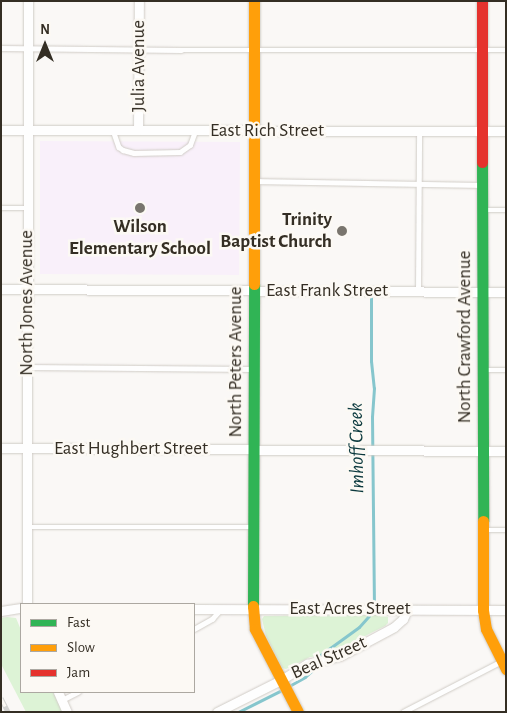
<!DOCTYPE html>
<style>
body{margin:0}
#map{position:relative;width:507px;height:713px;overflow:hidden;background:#faf8f6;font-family:"Alegreya Sans",sans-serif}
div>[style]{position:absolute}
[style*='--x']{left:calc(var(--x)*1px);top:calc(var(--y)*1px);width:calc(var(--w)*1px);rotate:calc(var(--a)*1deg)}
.education>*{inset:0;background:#f9f0fa}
.green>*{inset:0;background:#ddf3d6}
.stream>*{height:3px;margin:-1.5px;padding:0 1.5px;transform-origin:1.5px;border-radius:1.5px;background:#86c6cd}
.roads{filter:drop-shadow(0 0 1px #d0ccc6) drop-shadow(0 0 1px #d0ccc6)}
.lane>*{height:4.5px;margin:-2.25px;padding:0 2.25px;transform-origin:2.25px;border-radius:2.25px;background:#fefefe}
.street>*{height:9px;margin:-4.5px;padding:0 4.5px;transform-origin:4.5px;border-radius:4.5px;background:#fefefe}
.fast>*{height:11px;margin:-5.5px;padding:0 5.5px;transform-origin:5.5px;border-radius:5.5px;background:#30b455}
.slow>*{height:11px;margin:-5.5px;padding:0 5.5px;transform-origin:5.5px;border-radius:5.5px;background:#ff9f0a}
.jam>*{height:11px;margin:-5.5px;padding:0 5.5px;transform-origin:5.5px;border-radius:5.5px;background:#e5322d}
.rail>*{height:5px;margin-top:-2.5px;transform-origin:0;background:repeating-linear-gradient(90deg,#fcf9f4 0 9px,#d3d3d1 0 18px);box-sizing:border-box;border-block:1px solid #d3d3d1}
.dots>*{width:14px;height:14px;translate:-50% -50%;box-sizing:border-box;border:2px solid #fcf9f4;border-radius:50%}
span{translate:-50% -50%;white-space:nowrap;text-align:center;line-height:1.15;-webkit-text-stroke:5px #fcf9f4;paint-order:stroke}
.street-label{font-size:19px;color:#342e24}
.poi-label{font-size:19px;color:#342e24;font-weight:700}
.right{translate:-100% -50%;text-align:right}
.water-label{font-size:20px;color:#0b393e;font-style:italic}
.frame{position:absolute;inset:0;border:2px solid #342e24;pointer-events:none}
.legend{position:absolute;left:20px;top:603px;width:175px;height:90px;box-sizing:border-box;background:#fcf9f4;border:1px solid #aca8a1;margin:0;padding:6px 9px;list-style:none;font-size:15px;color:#342e24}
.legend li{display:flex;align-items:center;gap:10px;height:25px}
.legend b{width:25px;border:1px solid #aca8a1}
.north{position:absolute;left:20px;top:20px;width:50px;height:50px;-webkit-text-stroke:4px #fcf9f4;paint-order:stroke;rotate:0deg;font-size:14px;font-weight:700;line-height:20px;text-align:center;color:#342e24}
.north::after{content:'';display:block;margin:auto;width:18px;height:22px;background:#342e24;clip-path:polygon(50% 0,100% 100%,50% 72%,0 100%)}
</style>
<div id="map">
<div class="education">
<i style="clip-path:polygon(40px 141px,240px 142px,239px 275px,40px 274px)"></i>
</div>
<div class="green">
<i style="clip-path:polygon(383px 615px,388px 617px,388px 623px,385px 626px,325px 656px,310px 657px,286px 669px,282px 668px,266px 636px,262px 619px,264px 616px)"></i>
<i style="clip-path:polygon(7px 617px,16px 618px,21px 630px,21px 692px,53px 692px,63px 712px,26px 712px,1px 664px,1px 618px)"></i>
</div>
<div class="stream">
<i style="--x:371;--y:294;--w:67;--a:90"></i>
<i style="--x:371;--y:361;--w:27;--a:84"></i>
<i style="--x:374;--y:388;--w:29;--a:94"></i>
<i style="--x:372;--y:417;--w:185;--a:89.4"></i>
<i style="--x:289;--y:686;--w:18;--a:-29"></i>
<i style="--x:305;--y:677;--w:16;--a:-43"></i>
<i style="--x:317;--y:666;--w:10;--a:-79"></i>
<i style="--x:319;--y:656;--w:49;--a:-35.9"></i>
<i style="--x:359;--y:627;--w:15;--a:-48"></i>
<i style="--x:238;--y:712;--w:51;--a:-26.6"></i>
</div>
<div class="roads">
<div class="lane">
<i style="--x:1;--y:48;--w:180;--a:0.6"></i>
<i style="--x:181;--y:50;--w:325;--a:0"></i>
<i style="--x:113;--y:130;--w:18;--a:71"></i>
<i style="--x:119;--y:147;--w:5;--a:37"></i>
<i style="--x:123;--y:150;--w:11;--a:15"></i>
<i style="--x:134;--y:153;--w:46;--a:-1.2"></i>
<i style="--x:180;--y:152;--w:12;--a:-35"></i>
<i style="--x:190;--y:145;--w:15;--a:-70"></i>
<i style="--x:255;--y:181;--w:225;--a:1"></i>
<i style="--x:1;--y:208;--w:27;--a:0"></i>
<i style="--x:485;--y:210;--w:21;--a:0"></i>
<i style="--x:418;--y:291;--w:160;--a:-89.6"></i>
<i style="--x:27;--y:367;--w:226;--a:0.5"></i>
<i style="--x:484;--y:370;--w:22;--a:0"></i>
<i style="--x:28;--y:527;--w:224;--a:0"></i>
<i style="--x:484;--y:530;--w:22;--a:0"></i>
<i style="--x:194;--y:629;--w:21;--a:-29"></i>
<i style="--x:212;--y:619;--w:12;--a:-48"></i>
<i style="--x:62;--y:700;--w:18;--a:-27"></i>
<i style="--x:403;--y:712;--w:109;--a:-27.3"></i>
</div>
<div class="street">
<i style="--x:1;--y:130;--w:505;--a:0.11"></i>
<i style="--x:138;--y:130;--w:129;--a:-89.6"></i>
<i style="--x:1;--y:289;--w:505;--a:0.34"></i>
<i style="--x:1;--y:448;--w:505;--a:0.34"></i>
<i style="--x:27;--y:604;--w:603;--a:-89.9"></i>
<i style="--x:194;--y:609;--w:312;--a:0.2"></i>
<i style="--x:1;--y:611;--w:20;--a:-9"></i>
<i style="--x:58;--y:692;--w:22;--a:66"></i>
<i style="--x:217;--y:712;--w:72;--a:-26.6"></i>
<i style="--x:281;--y:680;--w:31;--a:-32"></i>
<i style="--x:307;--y:664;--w:34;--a:-14"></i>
<i style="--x:340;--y:656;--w:61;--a:-28.2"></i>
<i style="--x:394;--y:627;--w:12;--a:-42"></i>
<i style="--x:403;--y:619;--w:10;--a:-66"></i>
</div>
<div class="fast">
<i style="--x:482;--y:162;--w:359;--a:89.8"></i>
<i style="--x:253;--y:606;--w:322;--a:-89.8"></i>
</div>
<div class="slow">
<i style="--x:254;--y:284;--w:283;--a:-90"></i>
<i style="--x:483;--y:521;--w:89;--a:90"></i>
<i style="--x:483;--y:610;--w:19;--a:81"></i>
<i style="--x:486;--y:629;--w:45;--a:63.4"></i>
<i style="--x:253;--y:606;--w:23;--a:85"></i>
<i style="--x:255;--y:629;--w:93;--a:62.6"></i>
</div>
<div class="jam">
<i style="--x:482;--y:1;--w:161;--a:90"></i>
</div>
</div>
<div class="rail">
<i style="--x:1;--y:698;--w:16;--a:63"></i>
</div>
<div class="dots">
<i style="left:140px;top:208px;background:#79756e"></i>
<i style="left:342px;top:231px;background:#79756e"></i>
</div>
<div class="street-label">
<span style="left:139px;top:66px;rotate:-90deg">Julia Avenue</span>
<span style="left:267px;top:131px">East Rich Street</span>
<span style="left:327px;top:291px">East Frank Street</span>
<span style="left:27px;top:303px;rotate:-90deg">North Jones Avenue</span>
<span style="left:465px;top:337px;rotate:-90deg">North Crawford Avenue</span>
<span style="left:236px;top:362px;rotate:-90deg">North Peters Avenue</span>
<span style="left:131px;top:449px">East Hughbert Street</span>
<span style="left:350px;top:609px">East Acres Street</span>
<span style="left:329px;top:658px;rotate:-24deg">Beal Street</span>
</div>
<div class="poi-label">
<span class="right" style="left:332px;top:231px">Trinity<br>Baptist Church</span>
<span style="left:140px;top:238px">Wilson<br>Elementary School</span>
</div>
<div class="water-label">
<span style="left:357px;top:448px;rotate:-91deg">Imhoff Creek</span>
</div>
<div class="frame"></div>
<ul class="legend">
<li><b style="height:6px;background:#30b455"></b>Fast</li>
<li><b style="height:6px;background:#ff9f0a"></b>Slow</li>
<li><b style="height:6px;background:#e5322d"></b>Jam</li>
</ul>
<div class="north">N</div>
</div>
